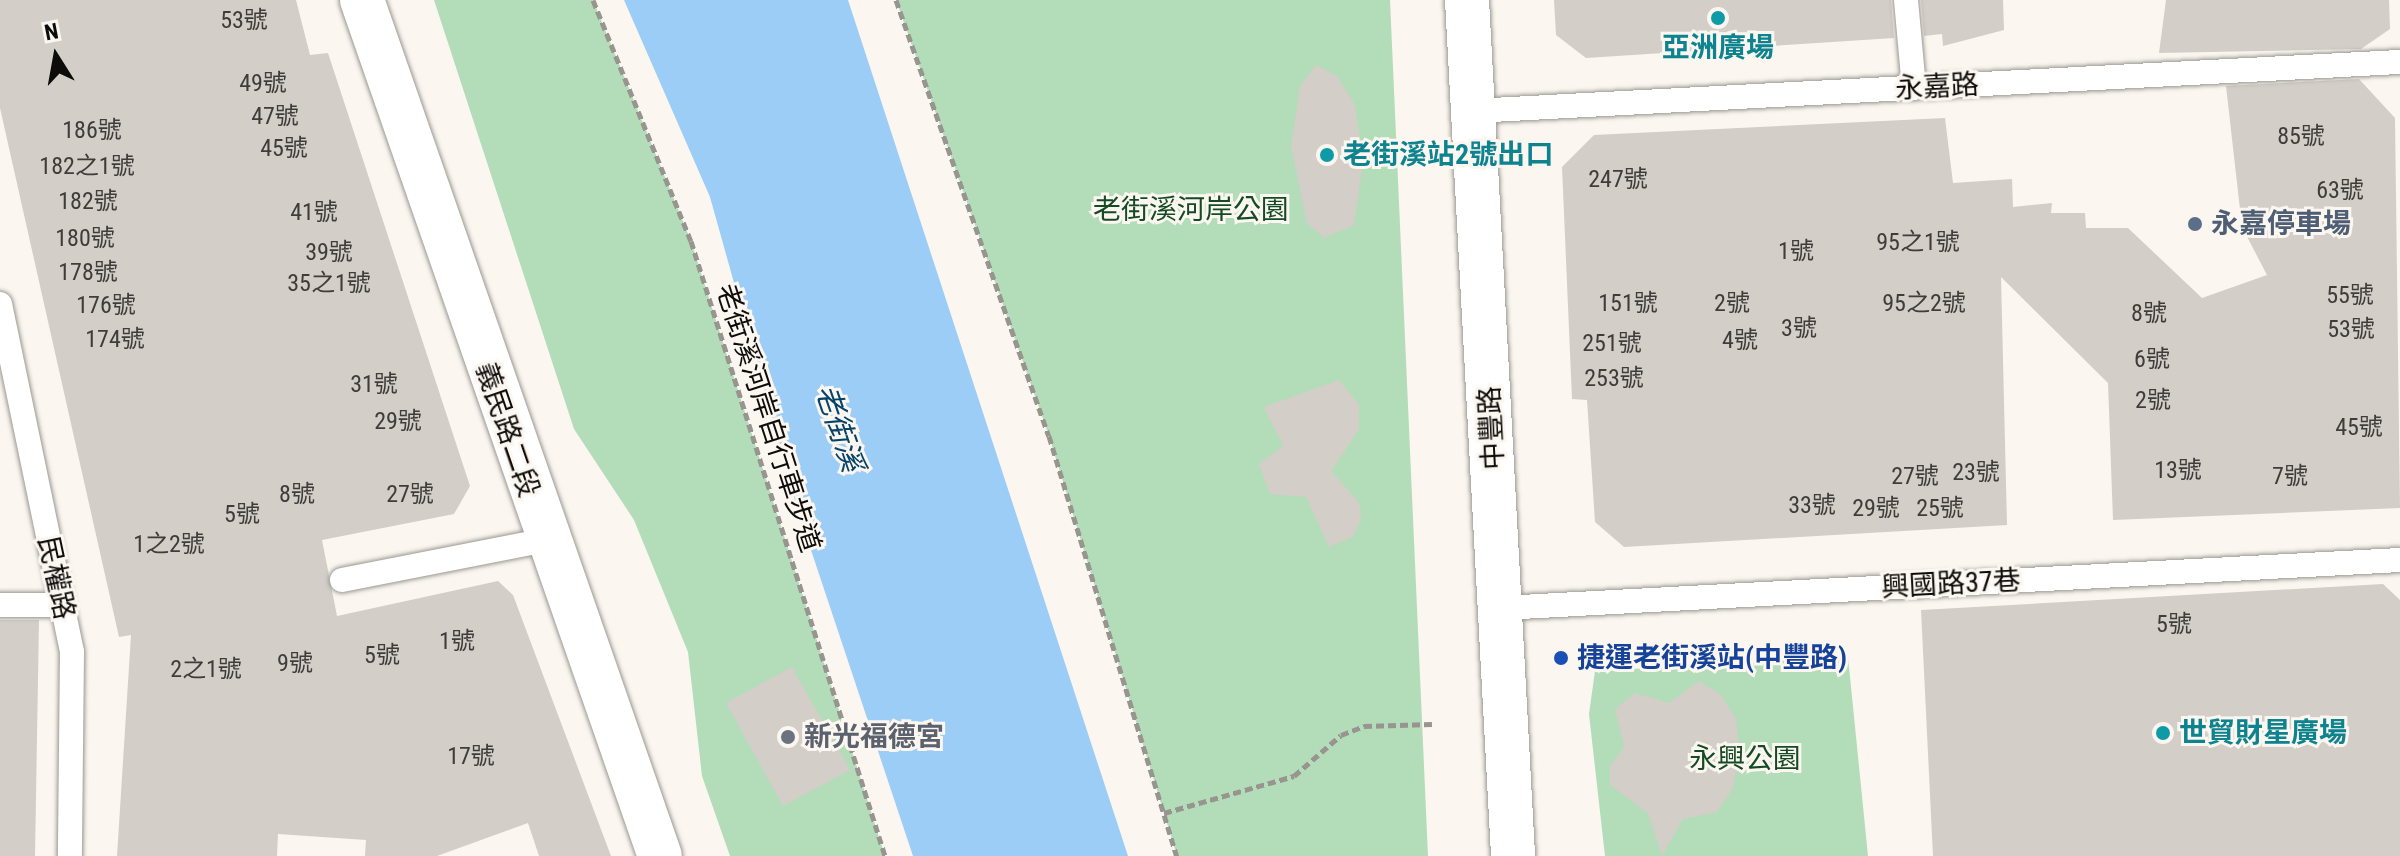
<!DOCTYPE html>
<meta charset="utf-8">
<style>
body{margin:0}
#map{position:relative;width:2400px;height:856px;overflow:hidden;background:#fbf6f0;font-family:"Roboto Condensed","Noto Sans TC",sans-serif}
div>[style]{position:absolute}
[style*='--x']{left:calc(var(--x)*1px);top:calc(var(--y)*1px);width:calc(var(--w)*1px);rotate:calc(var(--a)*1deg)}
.green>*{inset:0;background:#b3dcb9}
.water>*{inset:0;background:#9bcdf6}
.building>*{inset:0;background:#d3cec8}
.path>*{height:5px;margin-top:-2.5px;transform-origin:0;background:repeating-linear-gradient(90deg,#989490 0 8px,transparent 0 12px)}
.roads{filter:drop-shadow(0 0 2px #9b9792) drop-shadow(0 0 2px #9b9792)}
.service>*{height:24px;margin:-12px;padding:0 12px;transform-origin:12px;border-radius:12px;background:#fff}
.tertiary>*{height:44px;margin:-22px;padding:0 22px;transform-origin:22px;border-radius:22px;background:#fff}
.secondary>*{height:44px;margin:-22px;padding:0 22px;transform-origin:22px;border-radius:22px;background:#fff}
.dots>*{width:22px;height:22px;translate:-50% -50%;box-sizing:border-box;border:4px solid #fbf6f0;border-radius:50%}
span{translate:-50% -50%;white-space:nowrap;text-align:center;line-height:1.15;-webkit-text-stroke:6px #fbf6f0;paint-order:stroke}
.number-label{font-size:24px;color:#3f3c3a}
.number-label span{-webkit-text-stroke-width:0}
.culture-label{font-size:28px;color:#0d838f;font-weight:700}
.left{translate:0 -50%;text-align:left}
.street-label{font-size:28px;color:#0e0c0a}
.park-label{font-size:28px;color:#154b24}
.service-label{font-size:28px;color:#4e5e75;font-weight:700}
.transit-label{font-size:28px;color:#164399;font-weight:700}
.worship-label{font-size:28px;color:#5b616d;font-weight:700}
.water-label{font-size:30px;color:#054369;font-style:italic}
.north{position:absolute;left:16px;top:16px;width:80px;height:80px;-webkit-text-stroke:6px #fbf6f0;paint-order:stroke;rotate:349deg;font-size:22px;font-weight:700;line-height:32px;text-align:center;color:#0e0c0a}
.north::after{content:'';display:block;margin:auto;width:28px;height:36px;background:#0e0c0a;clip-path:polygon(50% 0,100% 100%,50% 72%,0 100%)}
</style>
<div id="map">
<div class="green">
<i style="clip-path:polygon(434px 0,593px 0,691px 241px,885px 856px,730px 856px,702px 776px,688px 652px,634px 520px,574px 429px)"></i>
<i style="clip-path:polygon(896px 0,1390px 0,1428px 856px,1177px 856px,1049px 436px)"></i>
<i style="clip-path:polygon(1848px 657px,1868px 856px,1605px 856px,1589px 714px,1595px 671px)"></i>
</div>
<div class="water">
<i style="clip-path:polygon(624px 0,848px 0,1128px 856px,913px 856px,797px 508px,710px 197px)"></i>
</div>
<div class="building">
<i style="clip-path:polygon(0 0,296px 0,310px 55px,328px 53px,470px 486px,454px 514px,322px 540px,337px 616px,498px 581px,513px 595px,611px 856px,539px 856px,528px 823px,437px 856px,365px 856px,366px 840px,278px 834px,277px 856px,117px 856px,131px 635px,119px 637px,0 108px)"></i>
<i style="clip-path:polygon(1554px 0,1891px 0,1894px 38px,1586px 58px,1556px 35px)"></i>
<i style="clip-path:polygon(1921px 0,2003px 0,2004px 30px,1943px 46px,1942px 34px,1924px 36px)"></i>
<i style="clip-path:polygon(2166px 0,2389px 0,2390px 29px,2361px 49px,2159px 53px)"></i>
<i style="clip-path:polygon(1316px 65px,1337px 76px,1355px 105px,1363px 162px,1354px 225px,1324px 238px,1307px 223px,1291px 147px,1300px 86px)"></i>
<i style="clip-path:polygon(2359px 79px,2395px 118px,2400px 508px,2113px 520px,2108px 383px,2001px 277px,2007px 525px,1624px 547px,1595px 522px,1587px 400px,1572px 399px,1562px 167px,1594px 135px,1945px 118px,1953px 183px,2012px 179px,2013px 207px,2052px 203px,2051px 213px,2085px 213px,2086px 228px,2128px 228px,2202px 298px,2267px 275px,2242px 227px,2226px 86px)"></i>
<i style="clip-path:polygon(1339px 380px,1359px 404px,1359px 429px,1331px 471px,1360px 504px,1361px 519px,1353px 537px,1329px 547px,1306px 497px,1270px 494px,1259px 464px,1283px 446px,1264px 407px)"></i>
<i style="clip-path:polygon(2383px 584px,2400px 600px,2400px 856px,1933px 856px,1921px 610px)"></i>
<i style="clip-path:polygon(0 620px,39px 620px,35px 856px,0 856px)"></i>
<i style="clip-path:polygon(792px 667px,850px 770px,783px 806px,726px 703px)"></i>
<i style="clip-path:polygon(1699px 681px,1721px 695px,1736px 719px,1740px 754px,1732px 790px,1717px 812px,1683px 819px,1662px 856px,1648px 813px,1610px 785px,1610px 767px,1624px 746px,1615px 709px,1635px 693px,1669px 703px)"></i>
</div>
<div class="path">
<i style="--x:593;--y:0;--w:260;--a:67.9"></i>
<i style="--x:691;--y:241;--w:645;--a:72.49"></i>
<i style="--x:896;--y:0;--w:462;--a:70.7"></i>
<i style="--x:1049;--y:436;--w:439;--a:73.1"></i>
<i style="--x:1164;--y:813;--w:135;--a:-15.9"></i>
<i style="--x:1294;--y:776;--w:62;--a:-41.1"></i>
<i style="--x:1341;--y:735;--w:25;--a:-21"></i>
<i style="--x:1364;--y:726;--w:68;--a:-1.7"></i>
</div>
<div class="roads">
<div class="service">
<i style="--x:1906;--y:0;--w:88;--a:84.8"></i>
<i style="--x:1473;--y:111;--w:928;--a:-3.03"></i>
<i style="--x:0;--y:304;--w:355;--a:78.3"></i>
<i style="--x:72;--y:652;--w:204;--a:90.6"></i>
<i style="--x:342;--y:580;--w:208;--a:-11.1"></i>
<i style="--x:0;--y:605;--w:62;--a:0"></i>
<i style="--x:1502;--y:608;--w:899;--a:-3.06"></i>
</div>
<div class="tertiary">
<i style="--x:362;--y:0;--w:906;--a:70.81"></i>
</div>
<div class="secondary">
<i style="--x:1467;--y:0;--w:857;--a:86.92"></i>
</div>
</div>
<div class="dots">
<i style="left:1718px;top:18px;background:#0f9aa8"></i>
<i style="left:1327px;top:155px;background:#0f9aa8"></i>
<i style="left:2195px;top:224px;background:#5c6f8a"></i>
<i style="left:1561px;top:658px;background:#1a4fb4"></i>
<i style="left:2163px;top:733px;background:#0f9aa8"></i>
<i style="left:788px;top:737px;background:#6b7280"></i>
</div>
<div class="number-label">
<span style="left:244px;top:21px">53號</span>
<span style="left:263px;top:84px">49號</span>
<span style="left:275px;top:117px">47號</span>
<span style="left:92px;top:131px">186號</span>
<span style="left:2301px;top:137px">85號</span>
<span style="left:284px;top:149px">45號</span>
<span style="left:87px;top:167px">182之1號</span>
<span style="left:1618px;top:180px">247號</span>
<span style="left:2340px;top:191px">63號</span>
<span style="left:88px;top:202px">182號</span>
<span style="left:314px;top:213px">41號</span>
<span style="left:85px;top:239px">180號</span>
<span style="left:1918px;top:243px">95之1號</span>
<span style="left:1796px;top:252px">1號</span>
<span style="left:329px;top:253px">39號</span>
<span style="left:88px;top:273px">178號</span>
<span style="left:329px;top:284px">35之1號</span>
<span style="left:2350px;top:296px">55號</span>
<span style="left:1628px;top:304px">151號</span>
<span style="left:1732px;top:304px">2號</span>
<span style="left:1924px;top:304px">95之2號</span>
<span style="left:106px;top:306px">176號</span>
<span style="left:2149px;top:314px">8號</span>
<span style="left:1799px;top:329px">3號</span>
<span style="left:2351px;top:330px">53號</span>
<span style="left:115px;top:340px">174號</span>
<span style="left:1740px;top:341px">4號</span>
<span style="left:1612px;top:344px">251號</span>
<span style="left:2152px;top:360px">6號</span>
<span style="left:1614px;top:379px">253號</span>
<span style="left:374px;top:385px">31號</span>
<span style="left:2153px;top:401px">2號</span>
<span style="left:398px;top:422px">29號</span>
<span style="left:2359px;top:428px">45號</span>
<span style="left:2178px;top:471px">13號</span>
<span style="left:1976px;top:473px">23號</span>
<span style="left:1915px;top:477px">27號</span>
<span style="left:2290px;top:477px">7號</span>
<span style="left:297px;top:495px">8號</span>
<span style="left:410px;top:495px">27號</span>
<span style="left:1812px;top:506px">33號</span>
<span style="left:1876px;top:509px">29號</span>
<span style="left:1940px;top:509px">25號</span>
<span style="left:242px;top:515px">5號</span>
<span style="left:169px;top:545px">1之2號</span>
<span style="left:2174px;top:625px">5號</span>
<span style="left:457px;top:642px">1號</span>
<span style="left:382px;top:656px">5號</span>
<span style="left:295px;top:664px">9號</span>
<span style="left:206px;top:670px">2之1號</span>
<span style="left:471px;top:757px">17號</span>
</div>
<div class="culture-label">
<span style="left:1718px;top:48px">亞洲廣場</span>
<span class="left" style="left:1343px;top:155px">老街溪站2號出口</span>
<span class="left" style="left:2179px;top:733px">世貿財星廣場</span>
</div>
<div class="street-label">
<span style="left:1937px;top:87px;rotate:-3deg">永嘉路</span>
<span style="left:768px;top:418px;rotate:72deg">老街溪河岸自行車步道</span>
<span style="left:1492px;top:428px;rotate:-93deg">中豐路</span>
<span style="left:507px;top:430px;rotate:71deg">義民路二段</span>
<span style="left:56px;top:578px;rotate:78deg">民權路</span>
<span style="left:1951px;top:584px;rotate:-3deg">興國路37巷</span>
</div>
<div class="park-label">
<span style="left:1191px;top:210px">老街溪河岸公園</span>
<span style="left:1745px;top:759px">永興公園</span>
</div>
<div class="service-label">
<span class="left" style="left:2211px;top:224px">永嘉停車場</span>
</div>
<div class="transit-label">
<span class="left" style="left:1577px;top:658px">捷運老街溪站(中豐路)</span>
</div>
<div class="worship-label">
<span class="left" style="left:804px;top:737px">新光福德宮</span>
</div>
<div class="water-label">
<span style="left:839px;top:428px;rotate:71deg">老街溪</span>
</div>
<div class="north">N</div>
</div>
